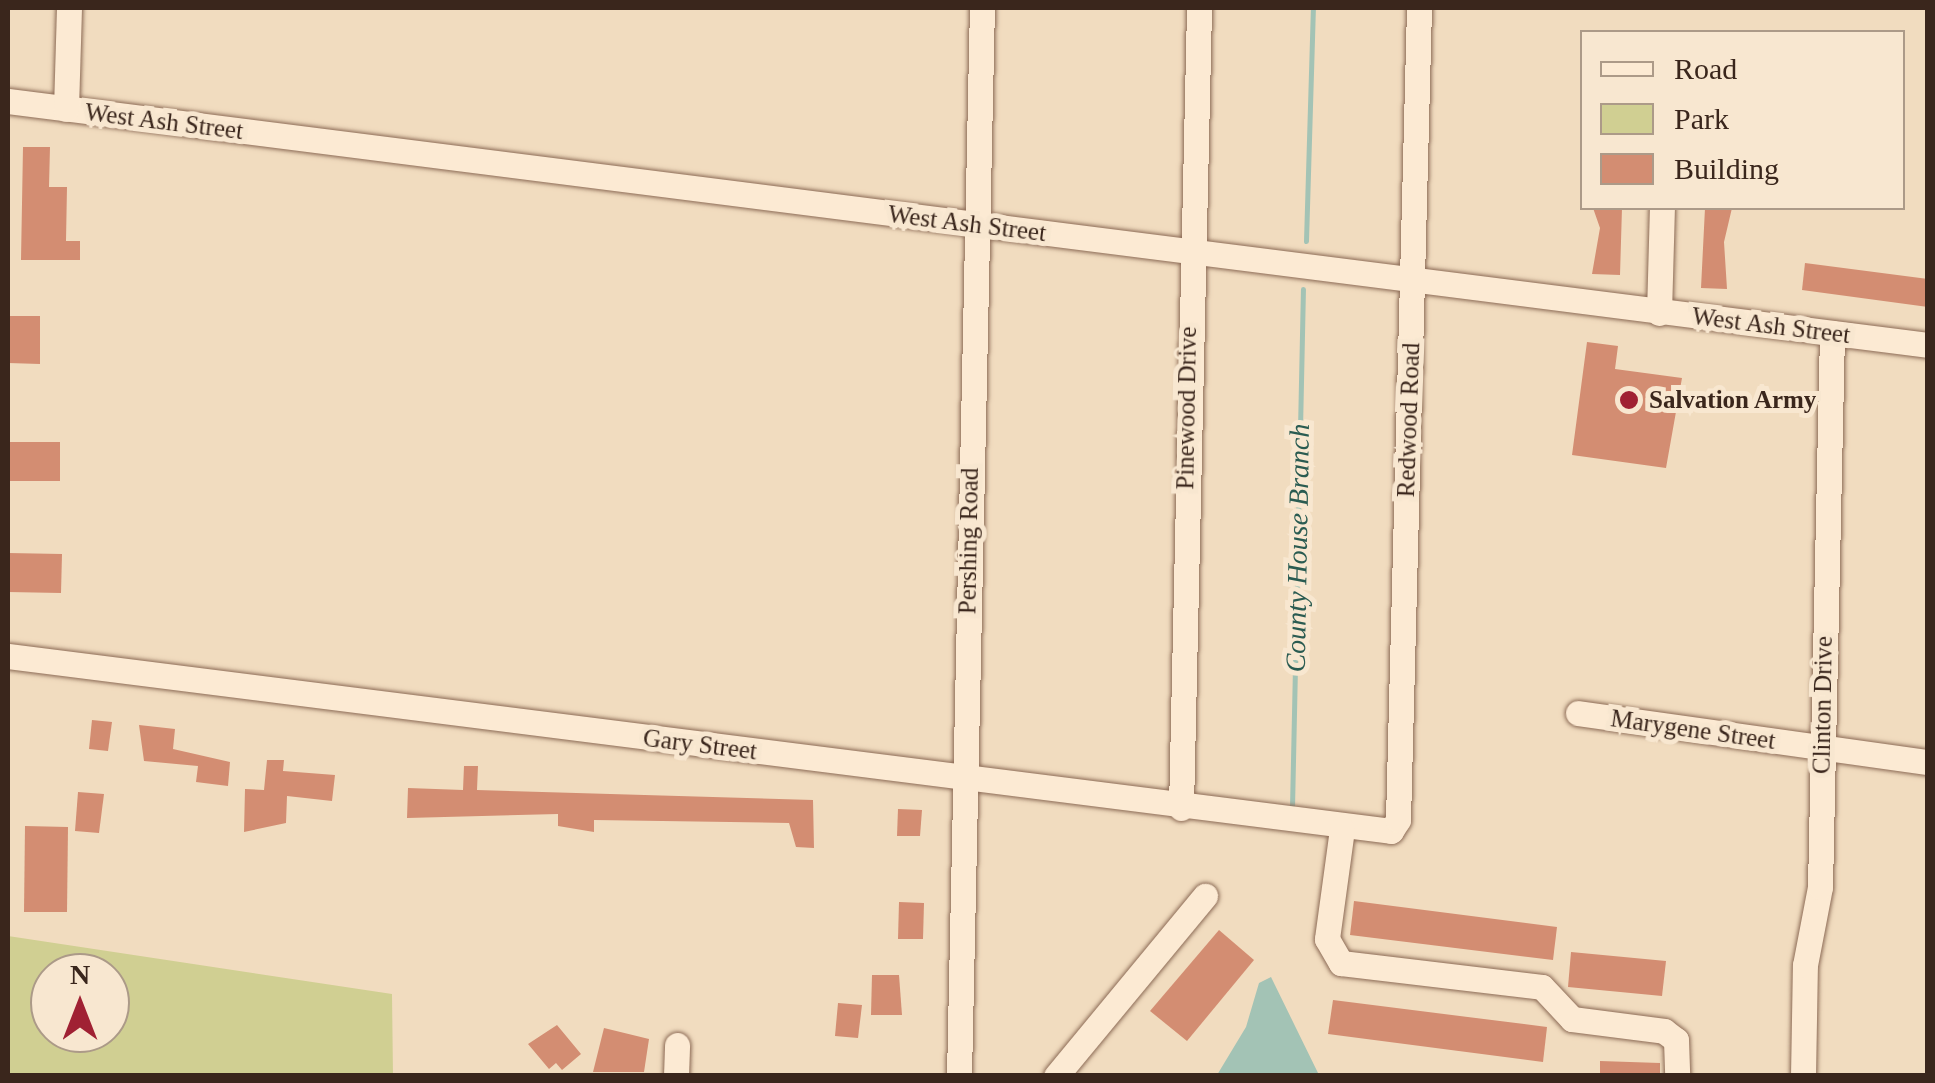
<!DOCTYPE html>
<style>
body{margin:0}
#map{position:relative;width:1935px;height:1083px;overflow:hidden;background:#f1dcbf;font-family:Georgia,serif}
div>[style]{position:absolute}
[style*='--x']{left:calc(var(--x)*1px);top:calc(var(--y)*1px);width:calc(var(--w)*1px);rotate:calc(var(--a)*1deg)}
.green>*{inset:0;background:#d0cf92}
.water>*{inset:0;background:#a3c3b5}
.stream>*{height:5px;margin:-2.5px;padding:0 2.5px;transform-origin:2.5px;border-radius:2.5px;background:#a3c3b5}
.building>*{inset:0;background:#d38d72}
.roads{filter:drop-shadow(0 0 2px #8c6b56) drop-shadow(0 0 2px #8c6b56)}
.minor>*{height:25px;margin:-12.5px;padding:0 12.5px;transform-origin:12.5px;border-radius:12.5px;background:#fcead3}
.dots>*{width:28px;height:28px;translate:-50% -50%;box-sizing:border-box;border:5px solid #f8e7d0;border-radius:50%}
span{translate:-50% -50%;white-space:nowrap;text-align:center;line-height:1.15;-webkit-text-stroke:10px #f8e7d0;paint-order:stroke}
.street-label{font-size:25px;color:#3a261c}
.poi-label{font-size:25px;color:#3a261c;font-weight:700}
.left{translate:0 -50%;text-align:left}
.water-label{font-size:28px;color:#2a5b51;font-style:italic}
.frame{position:absolute;inset:0;border:10px solid #3a261c;pointer-events:none}
.legend{position:absolute;left:1580px;top:30px;width:325px;height:180px;box-sizing:border-box;background:#f8e7d0;border:2px solid #ac9a88;margin:0;padding:12px 18px;list-style:none;font-size:30px;color:#3a261c}
.legend li{display:flex;align-items:center;gap:20px;height:50px}
.legend b{width:50px;border:2px solid #ac9a88}
.north{position:absolute;left:30px;top:953px;width:100px;height:100px;box-sizing:border-box;background:#f8e7d0;border:2px solid #ac9a88;border-radius:50%;rotate:0deg;font-size:28px;font-weight:700;line-height:40px;text-align:center;color:#3a261c}
.north::after{content:'';display:block;margin:auto;width:35px;height:45px;background:#a02133;clip-path:polygon(50% 0,100% 100%,50% 72%,0 100%)}
</style>
<div id="map">
<div class="green">
<i style="clip-path:polygon(evenodd,8px 936px,392px 994px,393px 1075px,8px 1075px,8px 936px,50px 973px,110px 973px,110px 1033px,50px 1033px,50px 973px)"></i>
</div>
<div class="water">
<i style="clip-path:polygon(1271px 977px,1319px 1075px,1217px 1075px,1246px 1027px,1259px 983px)"></i>
</div>
<div class="stream">
<i style="--x:1306;--y:241;--w:233;--a:-88.3"></i>
<i style="--x:1292;--y:808;--w:519;--a:-88.79"></i>
</div>
<div class="building">
<i style="clip-path:polygon(23px 147px,50px 147px,49px 187px,67px 187px,66px 241px,80px 241px,80px 260px,21px 260px)"></i>
<i style="clip-path:polygon(1593px 208px,1622px 208px,1620px 275px,1592px 274px,1600px 228px)"></i>
<i style="clip-path:polygon(1705px 208px,1732px 208px,1724px 242px,1727px 289px,1701px 288px)"></i>
<i style="clip-path:polygon(1805px 263px,1928px 279px,1928px 307px,1802px 290px)"></i>
<i style="clip-path:polygon(8px 316px,40px 316px,40px 364px,8px 363px)"></i>
<i style="clip-path:polygon(1587px 342px,1618px 346px,1615px 369px,1682px 378px,1666px 468px,1572px 455px)"></i>
<i style="clip-path:polygon(8px 442px,60px 442px,60px 481px,8px 481px)"></i>
<i style="clip-path:polygon(8px 553px,62px 554px,61px 593px,8px 592px)"></i>
<i style="clip-path:polygon(92px 720px,112px 722px,108px 751px,89px 749px)"></i>
<i style="clip-path:polygon(139px 725px,175px 729px,173px 749px,230px 762px,228px 786px,196px 782px,198px 766px,144px 761px)"></i>
<i style="clip-path:polygon(267px 760px,284px 760px,283px 771px,335px 775px,332px 801px,287px 796px,286px 823px,244px 832px,245px 789px,264px 790px)"></i>
<i style="clip-path:polygon(464px 766px,478px 766px,477px 790px,813px 800px,814px 848px,796px 847px,789px 823px,594px 820px,594px 832px,558px 826px,558px 814px,407px 818px,408px 788px,463px 790px)"></i>
<i style="clip-path:polygon(78px 792px,104px 794px,99px 833px,75px 831px)"></i>
<i style="clip-path:polygon(898px 809px,922px 810px,920px 836px,897px 836px)"></i>
<i style="clip-path:polygon(25px 826px,68px 827px,67px 912px,24px 912px)"></i>
<i style="clip-path:polygon(1354px 901px,1557px 927px,1553px 960px,1350px 935px)"></i>
<i style="clip-path:polygon(899px 902px,924px 903px,923px 939px,898px 939px)"></i>
<i style="clip-path:polygon(1219px 930px,1254px 960px,1187px 1041px,1150px 1011px)"></i>
<i style="clip-path:polygon(1571px 952px,1666px 961px,1662px 996px,1568px 987px)"></i>
<i style="clip-path:polygon(872px 975px,899px 975px,902px 1015px,871px 1015px)"></i>
<i style="clip-path:polygon(1333px 1000px,1547px 1027px,1543px 1062px,1328px 1034px)"></i>
<i style="clip-path:polygon(838px 1003px,862px 1005px,858px 1038px,835px 1036px)"></i>
<i style="clip-path:polygon(557px 1025px,581px 1054px,562px 1070px,556px 1063px,549px 1069px,528px 1044px)"></i>
<i style="clip-path:polygon(604px 1028px,649px 1039px,644px 1072px,593px 1072px)"></i>
<i style="clip-path:polygon(1600px 1061px,1660px 1063px,1660px 1076px,1600px 1076px)"></i>
</div>
<div class="roads">
<div class="minor">
<i style="--x:8;--y:101;--w:1935;--a:7.24"></i>
<i style="--x:66;--y:109;--w:101;--a:-88.3"></i>
<i style="--x:1659;--y:313;--w:105;--a:-88.4"></i>
<i style="--x:8;--y:656;--w:1394;--a:7.21"></i>
<i style="--x:1391;--y:831;--w:13;--a:-58"></i>
<i style="--x:1398;--y:820;--w:812;--a:-88.52"></i>
<i style="--x:1578;--y:713;--w:353;--a:8"></i>
<i style="--x:1181;--y:808;--w:800;--a:-88.71"></i>
<i style="--x:1342;--y:829;--w:111;--a:97.8"></i>
<i style="--x:1327;--y:939;--w:28;--a:60"></i>
<i style="--x:1341;--y:963;--w:202;--a:6.8"></i>
<i style="--x:1542;--y:987;--w:44;--a:46.8"></i>
<i style="--x:1572;--y:1019;--w:93;--a:7.4"></i>
<i style="--x:1664;--y:1031;--w:15;--a:37"></i>
<i style="--x:1676;--y:1040;--w:36;--a:88"></i>
<i style="--x:676;--y:1076;--w:31;--a:-88"></i>
<i style="--x:959;--y:1076;--w:1068;--a:-88.77"></i>
<i style="--x:1056;--y:1076;--w:234;--a:-50.4"></i>
<i style="--x:1803;--y:1076;--w:111;--a:-89"></i>
<i style="--x:1805;--y:965;--w:79;--a:-79.1"></i>
<i style="--x:1820;--y:887;--w:554;--a:-88.76"></i>
</div>
</div>
<div class="dots">
<i style="left:1629px;top:400px;background:#a02133"></i>
</div>
<div class="street-label">
<span style="left:164px;top:122px;rotate:7deg">West Ash Street</span>
<span style="left:967px;top:224px;rotate:7deg">West Ash Street</span>
<span style="left:1771px;top:326px;rotate:7deg">West Ash Street</span>
<span style="left:1187px;top:408px;rotate:-89deg">Pinewood Drive</span>
<span style="left:1409px;top:420px;rotate:-88deg">Redwood Road</span>
<span style="left:969px;top:541px;rotate:-89deg">Pershing Road</span>
<span style="left:1823px;top:705px;rotate:-89deg">Clinton Drive</span>
<span style="left:1693px;top:730px;rotate:8deg">Marygene Street</span>
<span style="left:700px;top:745px;rotate:7deg">Gary Street</span>
</div>
<div class="poi-label">
<span class="left" style="left:1649px;top:400px">Salvation Army</span>
</div>
<div class="water-label">
<span style="left:1298px;top:548px;rotate:-89deg">County House Branch</span>
</div>
<div class="frame"></div>
<ul class="legend">
<li><b style="height:12px;background:#fcead3"></b>Road</li>
<li><b style="height:28px;background:#d0cf92"></b>Park</li>
<li><b style="height:28px;background:#d38d72"></b>Building</li>
</ul>
<div class="north">N</div>
</div>
